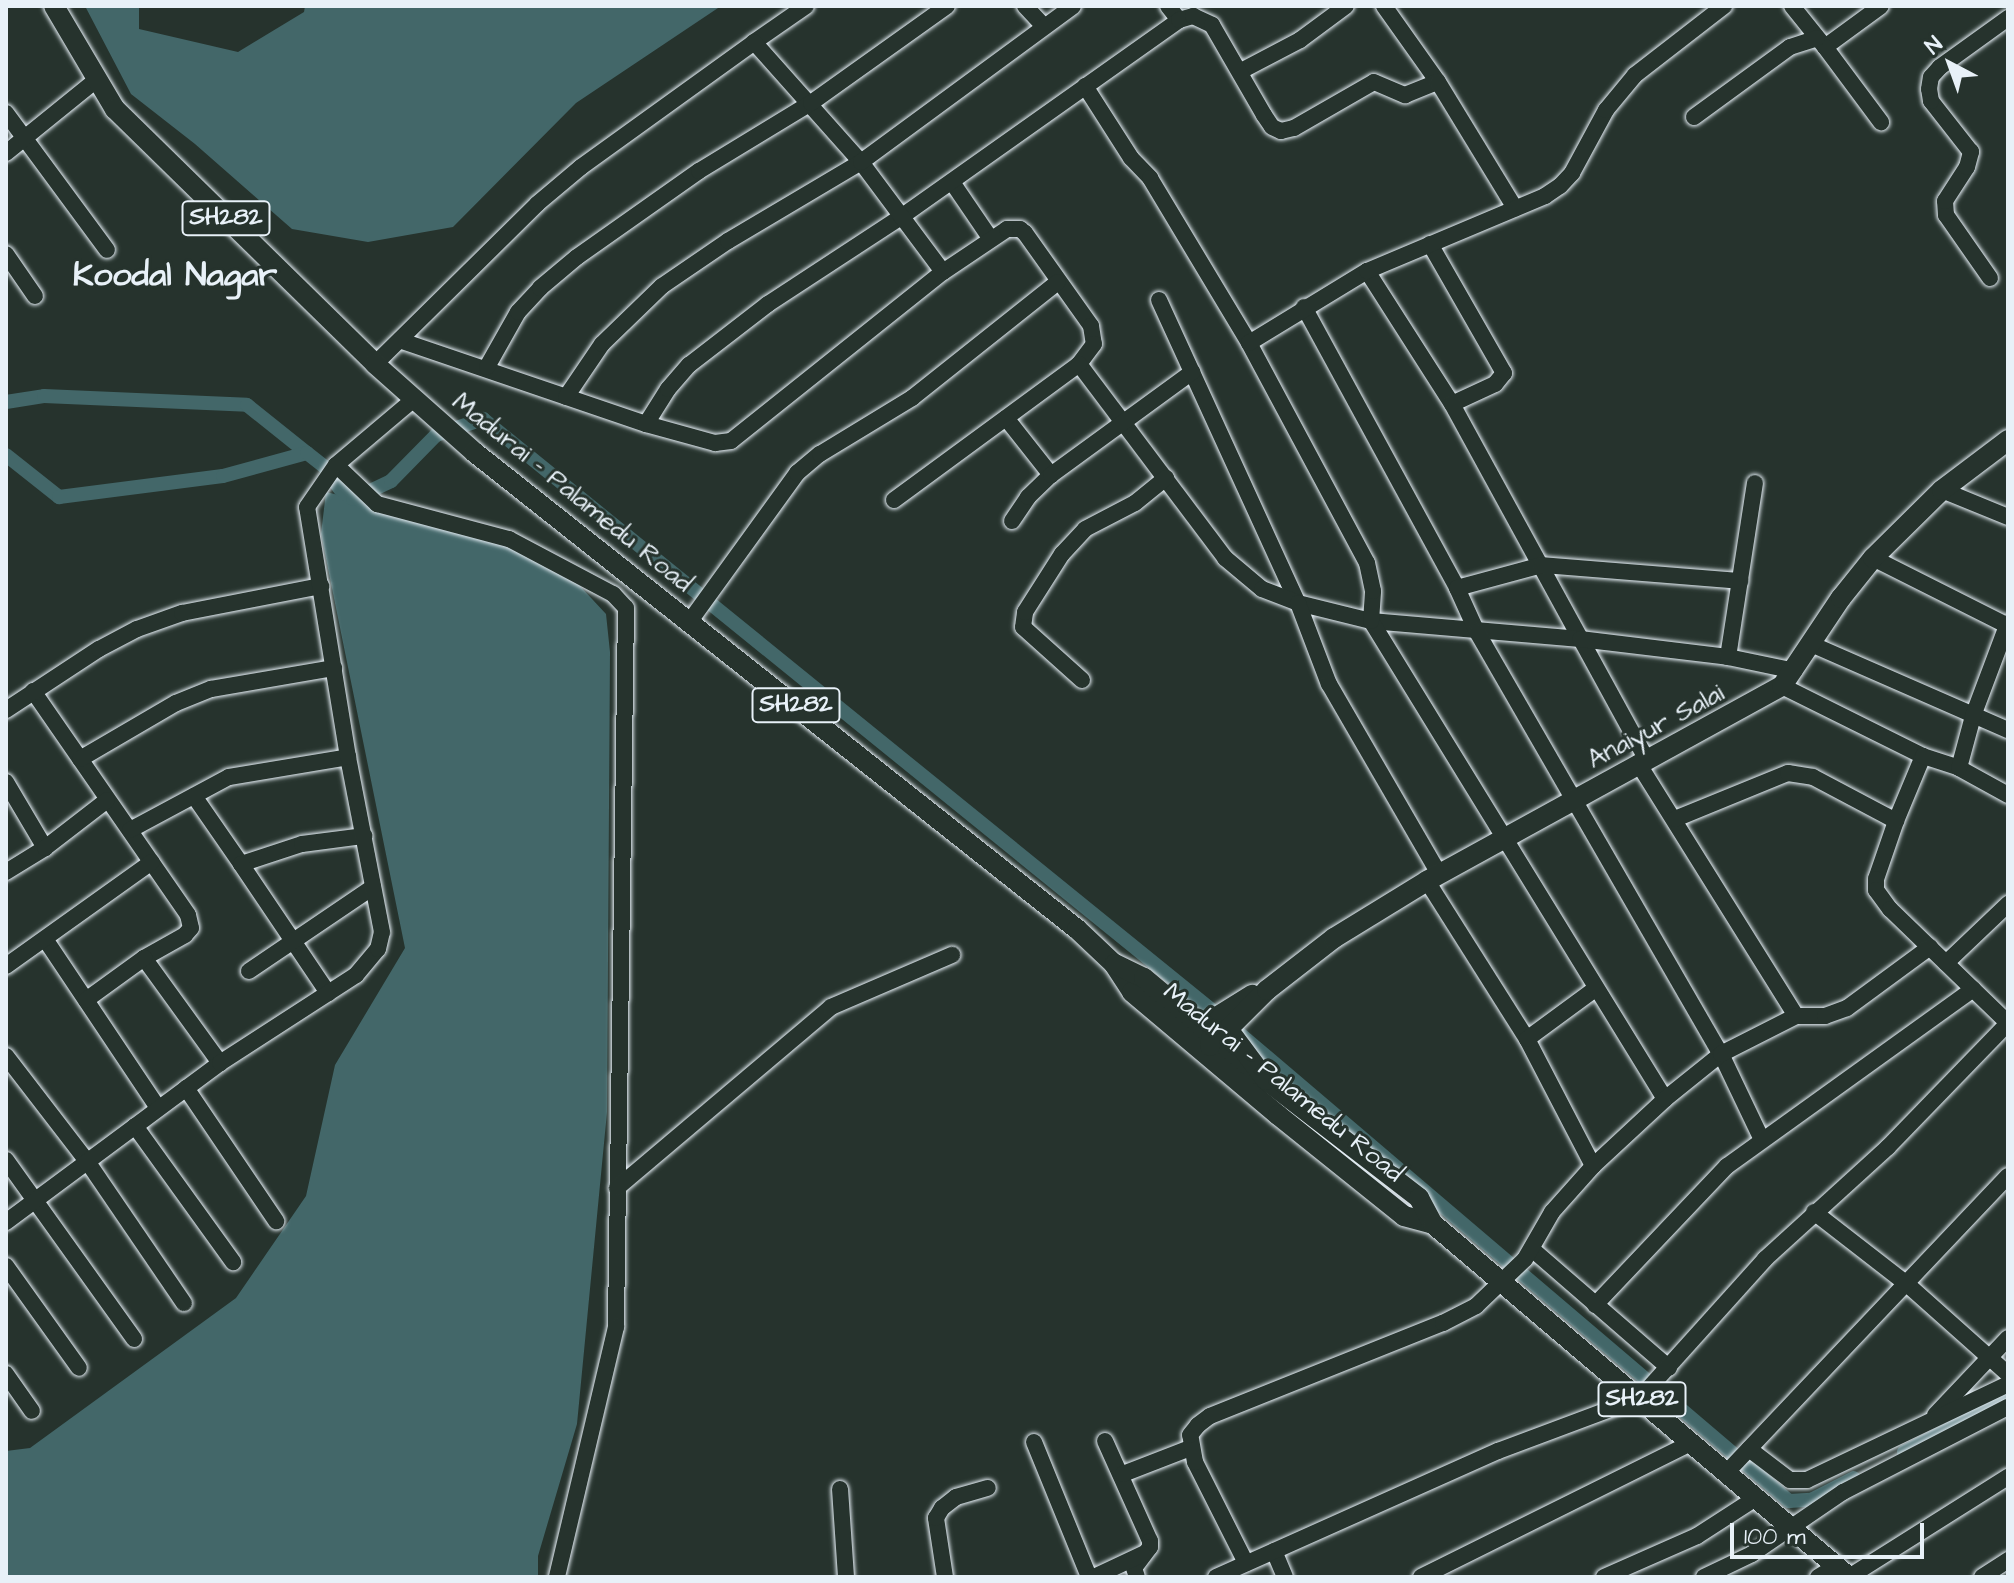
<!DOCTYPE html>
<style>
body{margin:0}
#map{position:relative;width:2014px;height:1583px;overflow:hidden;background:#26332d;font-family:"Architects Daughter",sans-serif}
div>[style]{position:absolute}
[style*='--x']{left:calc(var(--x)*1px);top:calc(var(--y)*1px);width:calc(var(--w)*1px);rotate:calc(var(--a)*1deg)}
.water>*{inset:0;background:#436769}
.canal>*{height:14px;margin:-7px;padding:0 7px;transform-origin:7px;border-radius:7px;background:#436769}
.roads{filter:drop-shadow(0 0 2px #e8f1f8) drop-shadow(0 0 2px #e8f1f8)}
.minor>*{height:16px;margin:-8px;padding:0 8px;transform-origin:8px;border-radius:8px;background:#26332d}
.major>*{height:20px;margin:-10px;padding:0 10px;transform-origin:10px;border-radius:10px;background:#26332d}
span{translate:-50% -50%;white-space:nowrap;text-align:center;line-height:1.15;-webkit-text-stroke:6px #26332d;paint-order:stroke}
.shield-label span{padding:2px 6px;background:#26332d;border:2px solid;border-radius:6px;-webkit-text-stroke-width:0}
.shield-label{font-size:24px;color:#e8f1f8;font-weight:700}
.street-label{font-size:26px;color:#e8f1f8}
.district-label{font-size:34px;color:#e8f1f8;font-weight:700}
.frame{position:absolute;inset:0;border:8px solid #e8f1f8;pointer-events:none}
.north{position:absolute;left:1910px;top:24px;width:80px;height:80px;-webkit-text-stroke:6px #26332d;paint-order:stroke;rotate:319deg;font-size:22px;font-weight:700;line-height:32px;text-align:center;color:#e8f1f8}
.north::after{content:'';display:block;margin:auto;width:28px;height:36px;background:#e8f1f8;clip-path:polygon(50% 0,100% 100%,50% 72%,0 100%)}
.scale{position:absolute;left:1730px;top:1523px;width:194px;height:36px;box-sizing:border-box;border:4px solid #e8f1f8;border-top:0;padding-left:10px;font-size:24px;line-height:28px;white-space:nowrap;color:#e8f1f8;-webkit-text-stroke:6px #26332d;paint-order:stroke}
</style>
<div id="map">
<div class="water">
<i style="clip-path:polygon(85px 6px,139px 6px,139px 29px,238px 52px,304px 12px,305px 6px,721px 6px,576px 103px,453px 227px,368px 242px,292px 229px,195px 144px,131px 94px)"></i>
<i style="clip-path:polygon(326px 492px,499px 533px,566px 571px,606px 614px,610px 652px,607px 1112px,577px 1424px,538px 1556px,538px 1577px,6px 1577px,6px 1451px,30px 1448px,236px 1298px,306px 1196px,335px 1065px,405px 948px,321px 534px)"></i>
</div>
<div class="canal">
<i style="--x:6;--y:402;--w:38;--a:-9"></i>
<i style="--x:44;--y:396;--w:203;--a:2.5"></i>
<i style="--x:247;--y:405;--w:77;--a:38.7"></i>
<i style="--x:6;--y:455;--w:68;--a:38.4"></i>
<i style="--x:59;--y:497;--w:165;--a:-7.3"></i>
<i style="--x:223;--y:476;--w:87;--a:-15.3"></i>
<i style="--x:307;--y:453;--w:23;--a:38"></i>
<i style="--x:325;--y:467;--w:27;--a:56"></i>
<i style="--x:340;--y:489;--w:16;--a:38"></i>
<i style="--x:353;--y:499;--w:42;--a:-25.3"></i>
<i style="--x:391;--y:481;--w:64;--a:-45.6"></i>
<i style="--x:436;--y:435;--w:50;--a:-18.8"></i>
<i style="--x:483;--y:419;--w:954;--a:39.04"></i>
<i style="--x:1240;--y:1034;--w:721;--a:40.39"></i>
<i style="--x:1789;--y:1501;--w:22;--a:-3"></i>
<i style="--x:1811;--y:1500;--w:48;--a:-27.1"></i>
<i style="--x:1904;--y:1452;--w:117;--a:-27"></i>
</div>
<div class="roads">
<div class="minor">
<i style="--x:1025;--y:6;--w:26;--a:47"></i>
<i style="--x:1168;--y:6;--w:18;--a:52"></i>
<i style="--x:1384;--y:6;--w:93;--a:54.6"></i>
<i style="--x:1792;--y:6;--w:53;--a:51.2"></i>
<i style="--x:1825;--y:47;--w:69;--a:-36.2"></i>
<i style="--x:754;--y:42;--w:63;--a:-34.7"></i>
<i style="--x:1825;--y:47;--w:94;--a:53.3"></i>
<i style="--x:1241;--y:71;--w:67;--a:-27.7"></i>
<i style="--x:1300;--y:40;--w:57;--a:-36.5"></i>
<i style="--x:1085;--y:86;--w:85;--a:57.4"></i>
<i style="--x:1131;--y:158;--w:28;--a:46"></i>
<i style="--x:1150;--y:178;--w:192;--a:59"></i>
<i style="--x:6;--y:113;--w:170;--a:53.6"></i>
<i style="--x:1694;--y:117;--w:119;--a:-36.1"></i>
<i style="--x:1790;--y:47;--w:28;--a:-18"></i>
<i style="--x:6;--y:153;--w:116;--a:-39"></i>
<i style="--x:952;--y:182;--w:68;--a:55.8"></i>
<i style="--x:1430;--y:244;--w:149;--a:60.2"></i>
<i style="--x:1504;--y:373;--w:14;--a:129"></i>
<i style="--x:1495;--y:384;--w:47;--a:155.1"></i>
<i style="--x:6;--y:254;--w:51;--a:55.4"></i>
<i style="--x:1367;--y:271;--w:158;--a:57.4"></i>
<i style="--x:1452;--y:404;--w:404;--a:61.3"></i>
<i style="--x:1990;--y:278;--w:77;--a:-124.9"></i>
<i style="--x:1946;--y:215;--w:14;--a:-94"></i>
<i style="--x:1945;--y:201;--w:40;--a:-57.1"></i>
<i style="--x:1967;--y:167;--w:16;--a:-75"></i>
<i style="--x:1971;--y:152;--w:65;--a:-128.1"></i>
<i style="--x:1931;--y:101;--w:12;--a:-99"></i>
<i style="--x:1929;--y:89;--w:12;--a:-81"></i>
<i style="--x:1931;--y:77;--w:13;--a:-48"></i>
<i style="--x:1940;--y:67;--w:84;--a:-35.8"></i>
<i style="--x:1159;--y:300;--w:333;--a:65.4"></i>
<i style="--x:1298;--y:603;--w:75;--a:13.9"></i>
<i style="--x:1371;--y:621;--w:210;--a:4.9"></i>
<i style="--x:1580;--y:639;--w:149;--a:6.9"></i>
<i style="--x:1728;--y:657;--w:68;--a:11.8"></i>
<i style="--x:1304;--y:307;--w:320;--a:61.4"></i>
<i style="--x:1457;--y:588;--w:48;--a:65.6"></i>
<i style="--x:1477;--y:632;--w:487;--a:60"></i>
<i style="--x:1721;--y:1054;--w:93;--a:64.5"></i>
<i style="--x:402;--y:341;--w:258;--a:18.8"></i>
<i style="--x:646;--y:424;--w:41;--a:-57.8"></i>
<i style="--x:668;--y:389;--w:32;--a:-49"></i>
<i style="--x:689;--y:365;--w:100;--a:-37.7"></i>
<i style="--x:768;--y:304;--w:159;--a:-33.2"></i>
<i style="--x:901;--y:217;--w:341;--a:-35.3"></i>
<i style="--x:1179;--y:20;--w:15;--a:-16"></i>
<i style="--x:1193;--y:16;--w:21;--a:25"></i>
<i style="--x:1212;--y:25;--w:104;--a:60"></i>
<i style="--x:1264;--y:115;--w:14;--a:56"></i>
<i style="--x:1272;--y:127;--w:10;--a:24"></i>
<i style="--x:1281;--y:131;--w:13;--a:-13"></i>
<i style="--x:1294;--y:128;--w:92;--a:-29.9"></i>
<i style="--x:1374;--y:82;--w:34;--a:23"></i>
<i style="--x:1405;--y:95;--w:35;--a:-22"></i>
<i style="--x:1438;--y:82;--w:148;--a:58.6"></i>
<i style="--x:375;--y:364;--w:228;--a:-44.6"></i>
<i style="--x:537;--y:204;--w:57;--a:-40.1"></i>
<i style="--x:581;--y:167;--w:213;--a:-35.8"></i>
<i style="--x:754;--y:42;--w:161;--a:48.3"></i>
<i style="--x:861;--y:162;--w:137;--a:53.3"></i>
<i style="--x:943;--y:272;--w:77;--a:-33.9"></i>
<i style="--x:1007;--y:229;--w:13;--a:0"></i>
<i style="--x:1020;--y:229;--w:6;--a:39"></i>
<i style="--x:1025;--y:233;--w:114;--a:54.6"></i>
<i style="--x:1091;--y:326;--w:18;--a:81"></i>
<i style="--x:1094;--y:344;--w:25;--a:127"></i>
<i style="--x:1079;--y:364;--w:243;--a:53"></i>
<i style="--x:1225;--y:558;--w:48;--a:40"></i>
<i style="--x:1262;--y:589;--w:39;--a:21"></i>
<i style="--x:1298;--y:603;--w:87;--a:69.1"></i>
<i style="--x:1329;--y:684;--w:220;--a:59.9"></i>
<i style="--x:487;--y:367;--w:63;--a:-60.6"></i>
<i style="--x:518;--y:312;--w:33;--a:-47"></i>
<i style="--x:540;--y:288;--w:48;--a:-40"></i>
<i style="--x:577;--y:257;--w:149;--a:-35.2"></i>
<i style="--x:699;--y:171;--w:131;--a:-31.3"></i>
<i style="--x:811;--y:103;--w:167;--a:-35.5"></i>
<i style="--x:566;--y:397;--w:64;--a:-55.8"></i>
<i style="--x:602;--y:344;--w:83;--a:-44"></i>
<i style="--x:662;--y:286;--w:80;--a:-34.3"></i>
<i style="--x:728;--y:241;--w:155;--a:-30.7"></i>
<i style="--x:861;--y:162;--w:263;--a:-36.3"></i>
<i style="--x:1006;--y:418;--w:73;--a:51.7"></i>
<i style="--x:646;--y:424;--w:72;--a:15.4"></i>
<i style="--x:715;--y:443;--w:16;--a:-7"></i>
<i style="--x:731;--y:441;--w:271;--a:-38.6"></i>
<i style="--x:336;--y:465;--w:57;--a:43.6"></i>
<i style="--x:377;--y:504;--w:137;--a:14.9"></i>
<i style="--x:509;--y:539;--w:118;--a:27.9"></i>
<i style="--x:613;--y:594;--w:19;--a:47"></i>
<i style="--x:626;--y:608;--w:719;--a:90.8"></i>
<i style="--x:616;--y:1327;--w:257;--a:103.3"></i>
<i style="--x:1942;--y:490;--w:71;--a:22.2"></i>
<i style="--x:894;--y:500;--w:230;--a:-36.3"></i>
<i style="--x:1012;--y:521;--w:29;--a:-56"></i>
<i style="--x:1028;--y:497;--w:32;--a:-44"></i>
<i style="--x:1051;--y:475;--w:175;--a:-36.1"></i>
<i style="--x:1873;--y:558;--w:151;--a:26.7"></i>
<i style="--x:1457;--y:588;--w:88;--a:-15.1"></i>
<i style="--x:1542;--y:565;--w:199;--a:4.6"></i>
<i style="--x:690;--y:621;--w:183;--a:-54.1"></i>
<i style="--x:797;--y:473;--w:30;--a:-40"></i>
<i style="--x:820;--y:454;--w:108;--a:-31.3"></i>
<i style="--x:912;--y:398;--w:186;--a:-38.5"></i>
<i style="--x:1811;--y:644;--w:215;--a:23.6"></i>
<i style="--x:1728;--y:657;--w:176;--a:-81.2"></i>
<i style="--x:1082;--y:680;--w:79;--a:-138.1"></i>
<i style="--x:1023;--y:627;--w:15;--a:-82"></i>
<i style="--x:1025;--y:612;--w:69;--a:-57.5"></i>
<i style="--x:1062;--y:554;--w:34;--a:-47"></i>
<i style="--x:1085;--y:529;--w:56;--a:-27.5"></i>
<i style="--x:1135;--y:503;--w:40;--a:-39"></i>
<i style="--x:1782;--y:686;--w:157;--a:26.4"></i>
<i style="--x:1923;--y:756;--w:70;--a:112.6"></i>
<i style="--x:1896;--y:821;--w:61;--a:109"></i>
<i style="--x:1876;--y:879;--w:11;--a:90"></i>
<i style="--x:1876;--y:890;--w:24;--a:54"></i>
<i style="--x:1890;--y:909;--w:164;--a:44"></i>
<i style="--x:33;--y:691;--w:272;--a:55.3"></i>
<i style="--x:188;--y:915;--w:13;--a:77"></i>
<i style="--x:191;--y:928;--w:9;--a:131"></i>
<i style="--x:185;--y:935;--w:47;--a:150.7"></i>
<i style="--x:144;--y:958;--w:130;--a:54.1"></i>
<i style="--x:6;--y:710;--w:111;--a:-33.3"></i>
<i style="--x:99;--y:649;--w:43;--a:-27.8"></i>
<i style="--x:137;--y:629;--w:48;--a:-19.6"></i>
<i style="--x:182;--y:613;--w:142;--a:-11"></i>
<i style="--x:1923;--y:756;--w:38;--a:18"></i>
<i style="--x:1959;--y:768;--w:56;--a:28.9"></i>
<i style="--x:80;--y:759;--w:111;--a:-30.3"></i>
<i style="--x:176;--y:703;--w:38;--a:-22"></i>
<i style="--x:211;--y:689;--w:125;--a:-9.7"></i>
<i style="--x:1638;--y:763;--w:298;--a:58"></i>
<i style="--x:1959;--y:768;--w:54;--a:-74.9"></i>
<i style="--x:1973;--y:716;--w:99;--a:-69.4"></i>
<i style="--x:6;--y:782;--w:77;--a:59.4"></i>
<i style="--x:194;--y:796;--w:83;--a:55.3"></i>
<i style="--x:241;--y:864;--w:64;--a:-18.2"></i>
<i style="--x:302;--y:844;--w:63;--a:-7.4"></i>
<i style="--x:1675;--y:819;--w:122;--a:-22.2"></i>
<i style="--x:1788;--y:773;--w:25;--a:9"></i>
<i style="--x:1813;--y:777;--w:94;--a:27.9"></i>
<i style="--x:130;--y:830;--w:112;--a:-28.2"></i>
<i style="--x:229;--y:777;--w:121;--a:-9.5"></i>
<i style="--x:241;--y:864;--w:156;--a:56"></i>
<i style="--x:6;--y:872;--w:46;--a:-31.6"></i>
<i style="--x:45;--y:848;--w:78;--a:-37.7"></i>
<i style="--x:1427;--y:881;--w:187;--a:57.7"></i>
<i style="--x:1527;--y:1039;--w:143;--a:62.5"></i>
<i style="--x:45;--y:939;--w:203;--a:56.2"></i>
<i style="--x:1946;--y:963;--w:86;--a:-43.6"></i>
<i style="--x:6;--y:966;--w:179;--a:-35.5"></i>
<i style="--x:249;--y:971;--w:150;--a:-34.1"></i>
<i style="--x:86;--y:1000;--w:72;--a:-35.9"></i>
<i style="--x:1527;--y:1039;--w:84;--a:-36.3"></i>
<i style="--x:6;--y:1056;--w:133;--a:52.4"></i>
<i style="--x:87;--y:1161;--w:172;--a:55.7"></i>
<i style="--x:186;--y:1088;--w:161;--a:55.9"></i>
<i style="--x:1665;--y:1099;--w:561;--a:-121.59"></i>
<i style="--x:1371;--y:621;--w:30;--a:-86"></i>
<i style="--x:1373;--y:591;--w:29;--a:-102"></i>
<i style="--x:1367;--y:563;--w:250;--a:-118.2"></i>
<i style="--x:1249;--y:343;--w:138;--a:-31.4"></i>
<i style="--x:1367;--y:271;--w:193;--a:-22.8"></i>
<i style="--x:1545;--y:196;--w:18;--a:-34"></i>
<i style="--x:1560;--y:186;--w:18;--a:-47"></i>
<i style="--x:1572;--y:173;--w:72;--a:-61.6"></i>
<i style="--x:1606;--y:110;--w:45;--a:-50.4"></i>
<i style="--x:1635;--y:75;--w:113;--a:-37.8"></i>
<i style="--x:135;--y:1126;--w:168;--a:54.2"></i>
<i style="--x:6;--y:1160;--w:220;--a:54.4"></i>
<i style="--x:617;--y:1188;--w:280;--a:-40.2"></i>
<i style="--x:831;--y:1007;--w:132;--a:-23.3"></i>
<i style="--x:1814;--y:1212;--w:119;--a:37.8"></i>
<i style="--x:1908;--y:1285;--w:134;--a:41.7"></i>
<i style="--x:6;--y:1222;--w:267;--a:-36.6"></i>
<i style="--x:220;--y:1063;--w:162;--a:-32.9"></i>
<i style="--x:356;--y:975;--w:34;--a:-50"></i>
<i style="--x:378;--y:949;--w:17;--a:-77"></i>
<i style="--x:382;--y:932;--w:178;--a:-101"></i>
<i style="--x:348;--y:757;--w:253;--a:-99.3"></i>
<i style="--x:307;--y:507;--w:51;--a:-55.4"></i>
<i style="--x:336;--y:465;--w:102;--a:-40.2"></i>
<i style="--x:1533;--y:1250;--w:180;--a:40.9"></i>
<i style="--x:6;--y:1266;--w:125;--a:54.4"></i>
<i style="--x:1595;--y:1305;--w:192;--a:-46.5"></i>
<i style="--x:1727;--y:1166;--w:303;--a:-35.7"></i>
<i style="--x:6;--y:1374;--w:45;--a:54.9"></i>
<i style="--x:1935;--y:1415;--w:106;--a:-46.5"></i>
<i style="--x:1105;--y:1441;--w:110;--a:65.8"></i>
<i style="--x:1150;--y:1541;--w:6;--a:90"></i>
<i style="--x:1150;--y:1547;--w:26;--a:127"></i>
<i style="--x:1134;--y:1568;--w:9;--a:72"></i>
<i style="--x:1034;--y:1442;--w:146;--a:67.8"></i>
<i style="--x:1749;--y:1449;--w:51;--a:37.1"></i>
<i style="--x:1790;--y:1480;--w:17;--a:0"></i>
<i style="--x:1807;--y:1480;--w:223;--a:-25.5"></i>
<i style="--x:1727;--y:1472;--w:408;--a:-46.5"></i>
<i style="--x:1123;--y:1474;--w:72;--a:-21.2"></i>
<i style="--x:840;--y:1489;--w:88;--a:86.1"></i>
<i style="--x:1274;--y:1551;--w:28;--a:67"></i>
<i style="--x:1246;--y:1563;--w:113;--a:-116.8"></i>
<i style="--x:1195;--y:1462;--w:27;--a:-100"></i>
<i style="--x:1190;--y:1435;--w:13;--a:-51"></i>
<i style="--x:1198;--y:1425;--w:15;--a:-37"></i>
<i style="--x:1210;--y:1416;--w:251;--a:-21.8"></i>
<i style="--x:1443;--y:1323;--w:37;--a:-27"></i>
<i style="--x:1476;--y:1306;--w:68;--a:-43.8"></i>
<i style="--x:1525;--y:1259;--w:54;--a:-60.1"></i>
<i style="--x:1552;--y:1212;--w:62;--a:-48.3"></i>
<i style="--x:1593;--y:1166;--w:98;--a:-42.9"></i>
<i style="--x:1665;--y:1099;--w:72;--a:-38.8"></i>
<i style="--x:1721;--y:1054;--w:84;--a:-26.9"></i>
<i style="--x:1796;--y:1016;--w:29;--a:0"></i>
<i style="--x:1825;--y:1016;--w:23;--a:-20"></i>
<i style="--x:1847;--y:1008;--w:103;--a:-36.3"></i>
<i style="--x:945;--y:1577;--w:60;--a:-98.7"></i>
<i style="--x:936;--y:1518;--w:12;--a:-59"></i>
<i style="--x:942;--y:1508;--w:18;--a:-38"></i>
<i style="--x:956;--y:1497;--w:33;--a:-16"></i>
<i style="--x:1094;--y:1577;--w:54;--a:-25.1"></i>
<i style="--x:1216;--y:1577;--w:309;--a:-24.1"></i>
<i style="--x:1498;--y:1451;--w:152;--a:-20.5"></i>
<i style="--x:1640;--y:1398;--w:187;--a:-48"></i>
<i style="--x:1765;--y:1259;--w:166;--a:-42.3"></i>
<i style="--x:1888;--y:1147;--w:173;--a:-45.9"></i>
<i style="--x:1421;--y:1577;--w:301;--a:-26.4"></i>
<i style="--x:1604;--y:1577;--w:102;--a:-23.8"></i>
<i style="--x:1697;--y:1536;--w:70;--a:-32.8"></i>
<i style="--x:1704;--y:1577;--w:53;--a:-25.6"></i>
<i style="--x:1752;--y:1554;--w:110;--a:-34.3"></i>
<i style="--x:1843;--y:1492;--w:186;--a:-27.3"></i>
<i style="--x:1818;--y:1577;--w:21;--a:-31"></i>
<i style="--x:1849;--y:1577;--w:188;--a:-32.2"></i>
<i style="--x:1982;--y:1577;--w:31;--a:-33"></i>
</div>
<div class="major">
<i style="--x:54;--y:6;--w:120;--a:59.4"></i>
<i style="--x:115;--y:109;--w:364;--a:44.4"></i>
<i style="--x:375;--y:364;--w:132;--a:41.6"></i>
<i style="--x:474;--y:452;--w:769;--a:38.35"></i>
<i style="--x:1077;--y:929;--w:51;--a:43.4"></i>
<i style="--x:1114;--y:964;--w:33;--a:57"></i>
<i style="--x:1132;--y:992;--w:191;--a:40.1"></i>
<i style="--x:1278;--y:1115;--w:161;--a:38.7"></i>
<i style="--x:1404;--y:1216;--w:30;--a:15"></i>
<i style="--x:1115;--y:964;--w:32;--a:26"></i>
<i style="--x:1144;--y:978;--w:159;--a:39.9"></i>
<i style="--x:1266;--y:1080;--w:193;--a:37.6"></i>
<i style="--x:1419;--y:1198;--w:30;--a:62"></i>
<i style="--x:1433;--y:1224;--w:546;--a:40.32"></i>
<i style="--x:1210;--y:1046;--w:28;--a:-80"></i>
<i style="--x:1215;--y:1018;--w:44;--a:-31.9"></i>
<i style="--x:1266;--y:1080;--w:64;--a:-126.7"></i>
<i style="--x:1228;--y:1029;--w:55;--a:-45"></i>
<i style="--x:1267;--y:990;--w:85;--a:-37.8"></i>
<i style="--x:1334;--y:938;--w:109;--a:-31.5"></i>
<i style="--x:1427;--y:881;--w:405;--a:-28.8"></i>
<i style="--x:1782;--y:686;--w:106;--a:-56.2"></i>
<i style="--x:1841;--y:598;--w:51;--a:-51.3"></i>
<i style="--x:1873;--y:558;--w:97;--a:-44.6"></i>
<i style="--x:1942;--y:490;--w:83;--a:-37.1"></i>
</div>
</div>
<div class="shield-label">
<span style="left:226px;top:218px">SH282</span>
<span style="left:796px;top:705px">SH282</span>
<span style="left:1642px;top:1399px">SH282</span>
</div>
<div class="street-label">
<span style="left:572px;top:493px;rotate:39deg">Madurai - Palamedu Road</span>
<span style="left:1656px;top:727px;rotate:-28deg">Anaiyur Salai</span>
<span style="left:1283px;top:1083px;rotate:39deg">Madurai - Palamedu Road</span>
</div>
<div class="district-label">
<span style="left:175px;top:276px">Koodal Nagar</span>
</div>
<div class="frame"></div>
<div class="north">N</div>
<div class="scale">100 m</div>
</div>
